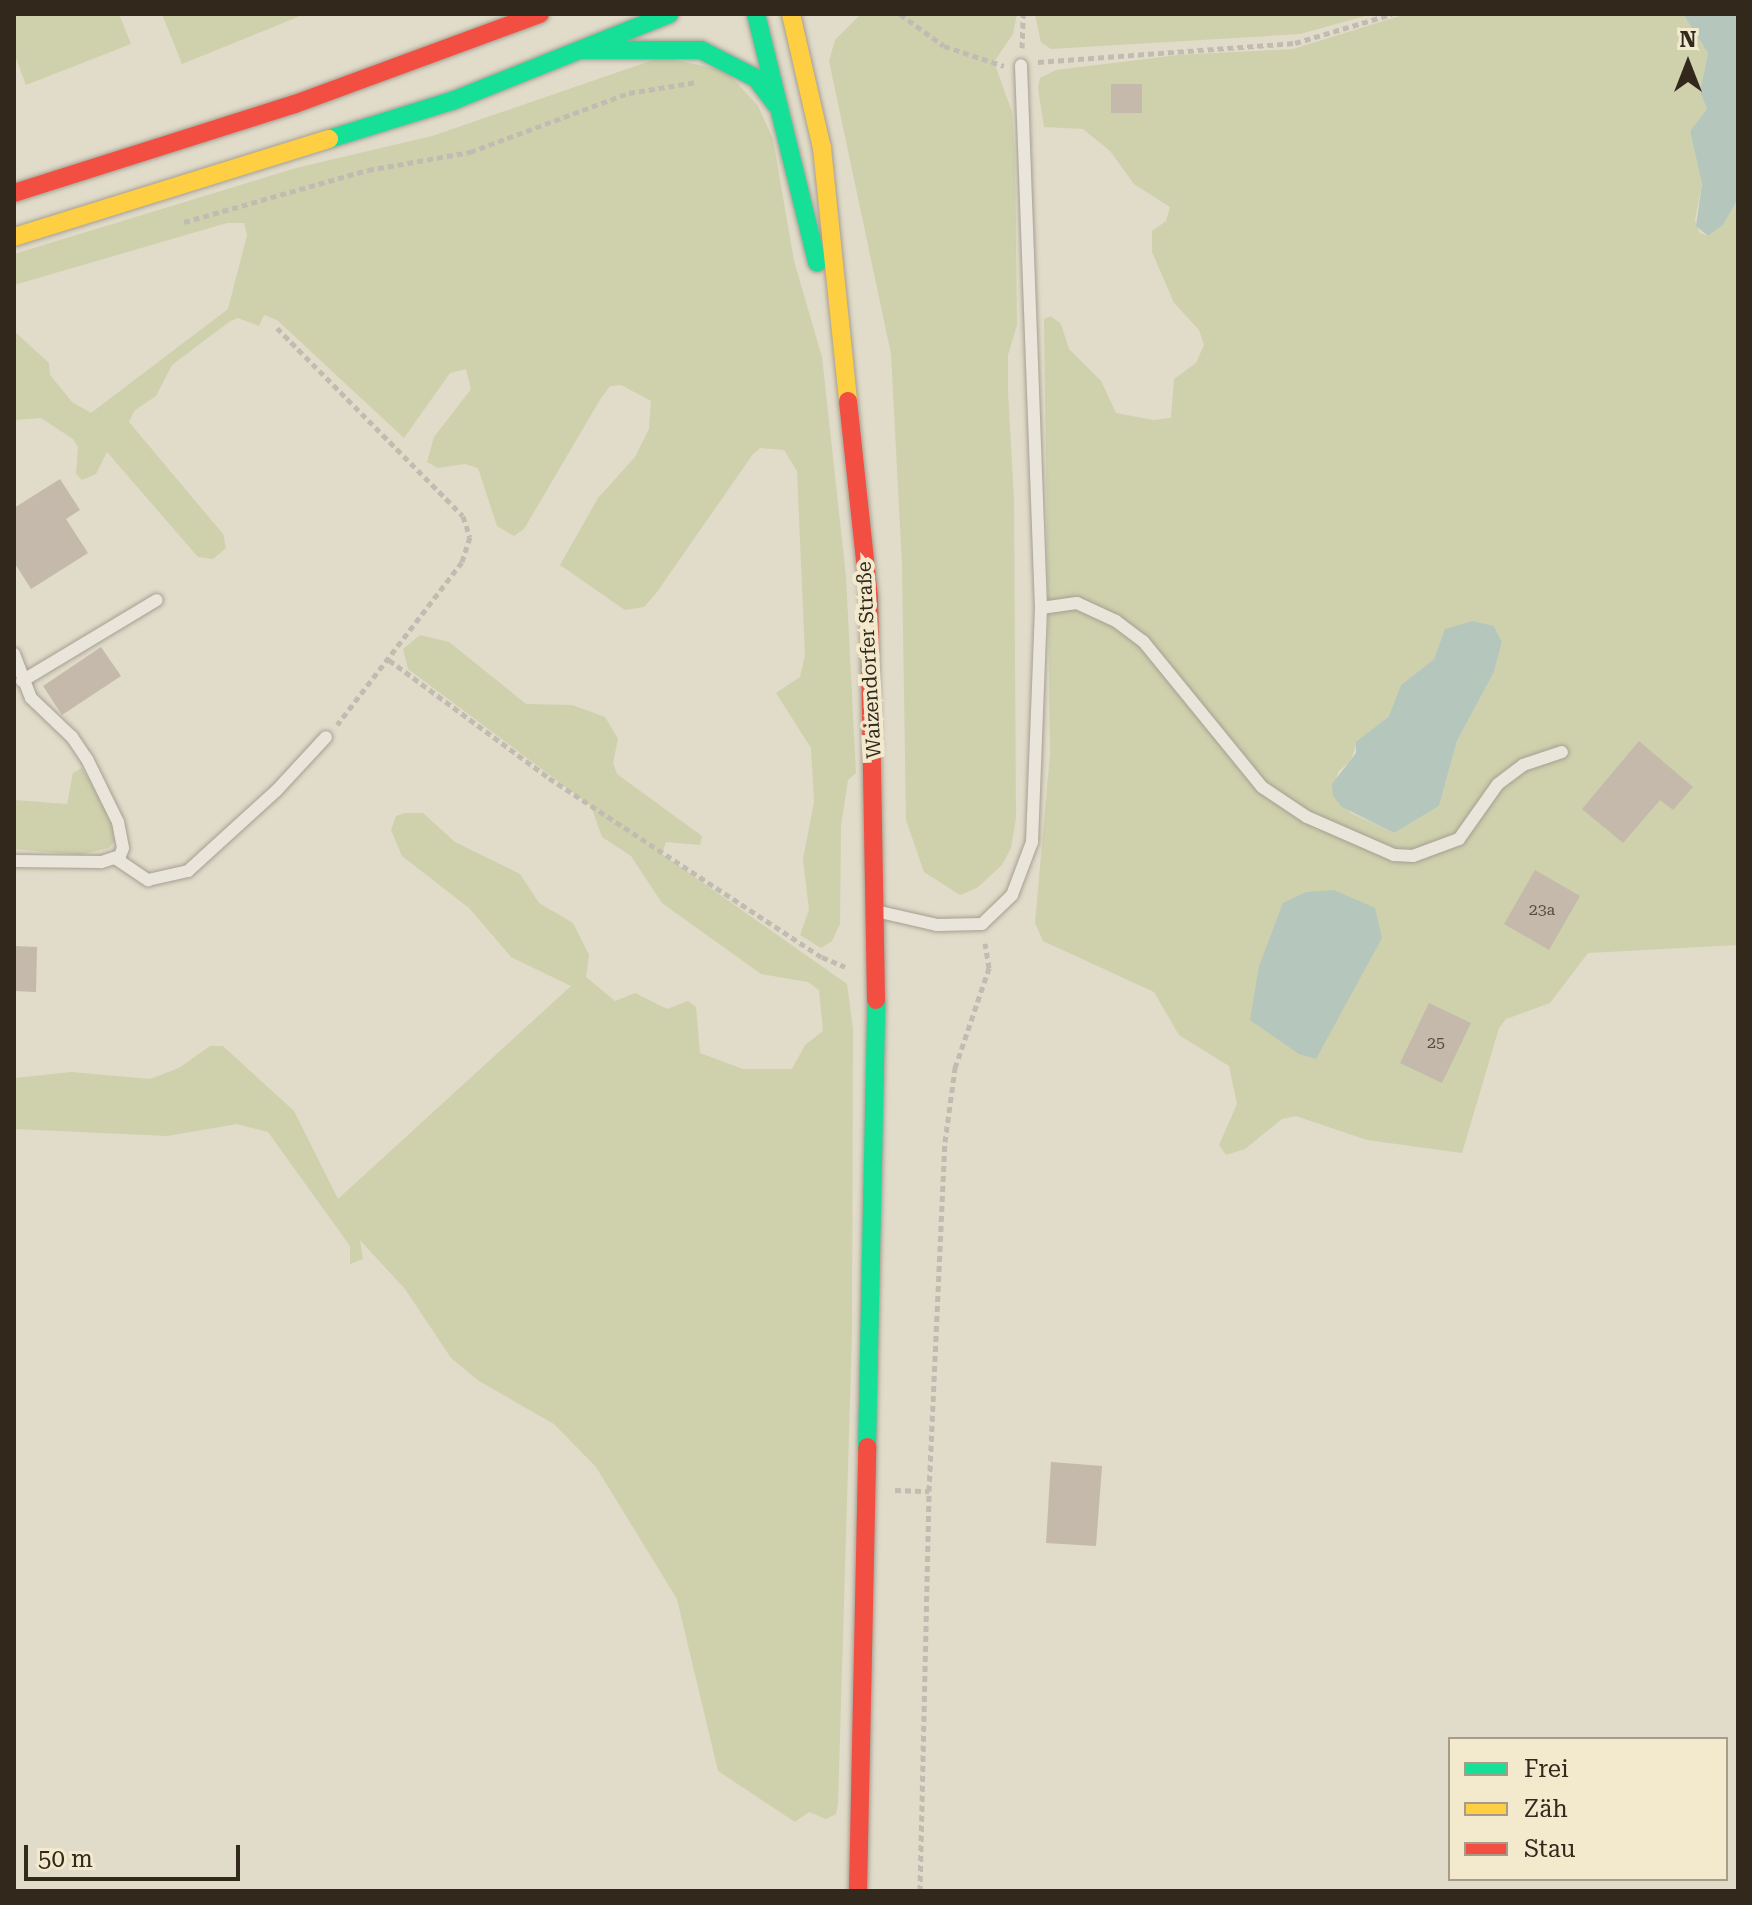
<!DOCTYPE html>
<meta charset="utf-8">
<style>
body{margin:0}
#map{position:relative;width:1752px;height:1905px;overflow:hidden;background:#e1dbc9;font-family:"Roboto Serif",serif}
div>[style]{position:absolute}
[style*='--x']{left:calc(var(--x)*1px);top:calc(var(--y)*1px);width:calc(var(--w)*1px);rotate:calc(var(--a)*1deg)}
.green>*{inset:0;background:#ced1ac}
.water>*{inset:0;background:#b5c6bc}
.building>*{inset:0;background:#c4b9aa}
.path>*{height:5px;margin-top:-2.5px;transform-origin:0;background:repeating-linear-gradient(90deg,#c1bcb2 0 6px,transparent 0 10px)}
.roads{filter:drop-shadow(0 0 2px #a59f93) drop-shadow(0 0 2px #a59f93)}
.lane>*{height:12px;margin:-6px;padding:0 6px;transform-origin:6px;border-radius:6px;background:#e9e5da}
.fast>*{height:18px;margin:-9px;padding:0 9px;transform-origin:9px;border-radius:9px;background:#16e098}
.slow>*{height:18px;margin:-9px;padding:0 9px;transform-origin:9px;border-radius:9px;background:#ffcf43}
.jam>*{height:18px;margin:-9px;padding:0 9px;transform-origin:9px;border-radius:9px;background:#f24e42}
span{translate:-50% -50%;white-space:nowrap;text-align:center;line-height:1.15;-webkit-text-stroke:8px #f3eace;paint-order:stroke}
.number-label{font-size:16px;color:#564c40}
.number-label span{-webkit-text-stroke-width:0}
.street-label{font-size:20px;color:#32281c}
.frame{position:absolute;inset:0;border:16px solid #32281c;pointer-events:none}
.legend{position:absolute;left:1448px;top:1737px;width:280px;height:144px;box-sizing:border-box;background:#f3eace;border:2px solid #a69c87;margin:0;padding:10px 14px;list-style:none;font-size:24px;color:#32281c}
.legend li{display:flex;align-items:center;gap:16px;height:40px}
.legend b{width:40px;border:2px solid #a69c87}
.north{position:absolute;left:1648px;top:24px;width:80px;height:80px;-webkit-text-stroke:6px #f3eace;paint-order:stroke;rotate:0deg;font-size:22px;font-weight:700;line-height:32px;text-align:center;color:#32281c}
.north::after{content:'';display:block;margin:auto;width:28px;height:36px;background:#32281c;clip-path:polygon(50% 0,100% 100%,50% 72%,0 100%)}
.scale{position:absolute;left:24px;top:1845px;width:216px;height:36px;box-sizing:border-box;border:4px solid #32281c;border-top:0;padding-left:10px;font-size:24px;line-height:28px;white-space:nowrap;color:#32281c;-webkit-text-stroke:6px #f3eace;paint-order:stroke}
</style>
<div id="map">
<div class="green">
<i style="clip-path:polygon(14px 14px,119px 14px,131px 44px,26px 85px,14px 53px)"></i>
<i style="clip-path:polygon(162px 14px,305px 14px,182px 64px)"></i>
<i style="clip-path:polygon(861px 14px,1017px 14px,1013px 34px,994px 62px,1012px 112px,1015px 154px,1017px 325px,1008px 355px,1008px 391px,1014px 500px,1016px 818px,1011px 848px,1002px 865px,977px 888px,960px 895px,924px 872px,906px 820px,902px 564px,891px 354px,829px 61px,835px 40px)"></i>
<i style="clip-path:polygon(1035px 14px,1372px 14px,1300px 34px,1051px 49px,1041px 42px)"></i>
<i style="clip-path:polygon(evenodd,1406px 14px,1683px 14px,1708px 53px,1700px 92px,1707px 109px,1690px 131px,1702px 184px,1695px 220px,1700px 233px,1708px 236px,1723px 225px,1738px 199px,1738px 945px,1588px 953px,1550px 1003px,1506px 1019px,1499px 1028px,1462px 1153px,1367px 1140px,1296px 1116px,1282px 1119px,1245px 1149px,1226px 1155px,1219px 1145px,1237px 1104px,1229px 1066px,1179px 1035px,1154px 992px,1043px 941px,1035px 923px,1050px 754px,1044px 319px,1051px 316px,1061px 324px,1069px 349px,1101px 381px,1116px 413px,1153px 420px,1171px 418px,1174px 379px,1196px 363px,1204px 345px,1199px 330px,1174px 303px,1152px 252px,1152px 231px,1166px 221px,1170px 207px,1134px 184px,1110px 151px,1083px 129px,1044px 127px,1038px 88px,1040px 78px,1056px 70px,1178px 55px,1293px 49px,1406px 14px,1473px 621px,1494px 626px,1502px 642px,1494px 672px,1457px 741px,1439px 806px,1394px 833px,1351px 813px,1333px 796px,1338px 772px,1351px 760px,1357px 742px,1391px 714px,1401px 685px,1434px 659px,1441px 640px,1473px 621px)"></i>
<i style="clip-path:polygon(662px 57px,726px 71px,758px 106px,773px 139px,794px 261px,822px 357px,846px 577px,856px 773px,848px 780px,841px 826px,840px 924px,832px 941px,821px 948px,800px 935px,809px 910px,803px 859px,814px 802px,811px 748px,776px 693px,800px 677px,805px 655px,797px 471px,784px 450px,760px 448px,753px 454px,657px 592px,644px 607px,625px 610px,560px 565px,598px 498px,635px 457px,649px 429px,651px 401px,621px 385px,610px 386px,601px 398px,524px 529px,514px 536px,497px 526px,478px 468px,465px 464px,438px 468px,427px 462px,434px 437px,471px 389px,466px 369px,450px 373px,404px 438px,277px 320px,264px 315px,259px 326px,238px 318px,229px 322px,172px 365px,156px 396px,134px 411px,129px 422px,223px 534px,226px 548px,213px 559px,198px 557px,107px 452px,96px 474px,82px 480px,76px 474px,78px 447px,73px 439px,41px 418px,14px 420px,14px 331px,49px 363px,50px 375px,72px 402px,91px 413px,228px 309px,247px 235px,244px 223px,227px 223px,14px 285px,14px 254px,296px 168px,432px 136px)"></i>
<i style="clip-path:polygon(420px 635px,449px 642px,526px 704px,572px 705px,605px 717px,618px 739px,613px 763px,617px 774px,702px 836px,700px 845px,666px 842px,662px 854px,847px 984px,853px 1029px,852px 1332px,838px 1804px,836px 1814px,826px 1819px,809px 1812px,795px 1822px,718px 1771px,677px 1599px,596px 1467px,554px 1424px,479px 1381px,451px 1358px,405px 1289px,360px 1240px,363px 1259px,350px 1264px,350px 1246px,268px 1132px,237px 1124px,167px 1136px,14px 1129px,14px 1078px,71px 1072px,150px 1079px,179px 1068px,210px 1046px,223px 1046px,294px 1111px,338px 1199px,571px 986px,511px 957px,469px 908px,402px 856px,391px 830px,396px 816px,405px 813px,423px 813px,455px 842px,520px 874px,539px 903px,573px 923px,589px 955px,586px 977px,615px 1001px,635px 993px,667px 1009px,688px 1001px,696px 1007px,700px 1053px,743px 1069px,792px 1069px,805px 1045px,823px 1031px,819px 990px,808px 982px,761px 974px,662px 903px,631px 856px,602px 837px,591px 806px,408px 669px,403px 649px)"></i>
<i style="clip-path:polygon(82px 768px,111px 817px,115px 841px,109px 848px,79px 855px,14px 849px,14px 800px,67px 804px,73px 773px)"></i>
</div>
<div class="water">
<i style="clip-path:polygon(1683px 14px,1738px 14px,1738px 199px,1723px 225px,1708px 236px,1696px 226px,1702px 184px,1690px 131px,1707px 109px,1700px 92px,1708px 53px)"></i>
<i style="clip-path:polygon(1473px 621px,1494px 626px,1502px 642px,1494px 672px,1457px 741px,1439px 806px,1394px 833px,1342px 807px,1333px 796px,1332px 784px,1356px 753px,1356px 742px,1389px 716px,1401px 685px,1434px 659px,1445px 629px)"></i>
<i style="clip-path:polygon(1334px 890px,1375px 908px,1382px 938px,1316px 1059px,1299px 1054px,1250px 1020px,1259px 966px,1283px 903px,1306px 892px)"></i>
</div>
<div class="building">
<i style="clip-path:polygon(1111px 84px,1142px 84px,1142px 113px,1111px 113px)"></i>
<i style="clip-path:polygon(60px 479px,80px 510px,66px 519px,88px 553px,31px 589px,14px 562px,14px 508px)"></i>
<i style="clip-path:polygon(101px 647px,121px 676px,62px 715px,43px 686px)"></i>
<i style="clip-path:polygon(1639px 741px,1693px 787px,1673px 810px,1660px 800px,1623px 843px,1582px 809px)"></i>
<i style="clip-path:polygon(1535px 870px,1580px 896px,1549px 950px,1504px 924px)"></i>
<i style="clip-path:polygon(14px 946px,37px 947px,36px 992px,14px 991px)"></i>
<i style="clip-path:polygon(1429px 1003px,1471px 1023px,1442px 1083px,1400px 1063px)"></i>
<i style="clip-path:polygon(1051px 1462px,1102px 1466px,1096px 1546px,1046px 1543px)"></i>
</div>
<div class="path">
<i style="--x:900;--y:14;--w:54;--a:36"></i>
<i style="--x:944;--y:46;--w:63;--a:18.4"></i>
<i style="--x:1022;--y:48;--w:34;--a:-88"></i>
<i style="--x:1038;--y:62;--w:258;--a:-4.2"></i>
<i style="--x:1295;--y:43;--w:101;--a:-16.6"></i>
<i style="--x:184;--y:222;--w:191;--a:-15.8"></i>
<i style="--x:368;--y:170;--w:104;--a:-10"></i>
<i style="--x:470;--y:152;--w:170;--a:-20.4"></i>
<i style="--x:629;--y:93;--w:69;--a:-9.2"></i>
<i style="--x:277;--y:328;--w:264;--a:45.3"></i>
<i style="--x:463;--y:516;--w:22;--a:72"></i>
<i style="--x:470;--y:537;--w:26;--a:108"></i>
<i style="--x:462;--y:562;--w:205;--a:127.5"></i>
<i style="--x:389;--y:660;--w:199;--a:36.4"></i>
<i style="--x:549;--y:778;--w:326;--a:33.3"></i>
<i style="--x:822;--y:957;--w:25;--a:23"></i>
<i style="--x:895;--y:1490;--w:34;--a:2"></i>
<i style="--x:920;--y:1891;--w:400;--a:-88.7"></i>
<i style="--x:929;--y:1491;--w:349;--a:-87.4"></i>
<i style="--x:945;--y:1142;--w:75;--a:-82.3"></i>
<i style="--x:955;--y:1068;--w:106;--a:-71.2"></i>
<i style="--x:989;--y:968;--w:25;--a:-99"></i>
</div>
<div class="roads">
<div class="lane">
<i style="--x:1041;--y:608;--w:36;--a:-8"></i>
<i style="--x:1077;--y:603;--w:43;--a:24.8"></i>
<i style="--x:1116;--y:621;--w:34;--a:37"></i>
<i style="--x:1143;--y:641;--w:188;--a:50.8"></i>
<i style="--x:1262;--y:787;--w:54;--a:33.7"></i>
<i style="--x:1307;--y:817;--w:95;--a:23.6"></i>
<i style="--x:1394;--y:855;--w:19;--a:3"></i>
<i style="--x:1413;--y:856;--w:49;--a:-20.3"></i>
<i style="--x:1459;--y:839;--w:67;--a:-54.7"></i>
<i style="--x:1498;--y:784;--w:31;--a:-37"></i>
<i style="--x:1523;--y:765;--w:41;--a:-18.4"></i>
<i style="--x:14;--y:654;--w:47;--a:68.9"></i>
<i style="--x:31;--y:698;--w:57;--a:43.6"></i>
<i style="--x:72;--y:737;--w:27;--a:56"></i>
<i style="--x:87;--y:759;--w:70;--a:63.8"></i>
<i style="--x:118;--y:822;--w:26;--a:79"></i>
<i style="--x:123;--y:848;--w:9;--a:111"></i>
<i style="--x:120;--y:856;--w:20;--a:162"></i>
<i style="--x:101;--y:862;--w:87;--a:-179.3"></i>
<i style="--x:22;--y:681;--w:157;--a:-31"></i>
<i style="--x:115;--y:858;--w:40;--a:34"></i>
<i style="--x:148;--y:880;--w:41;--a:-12.7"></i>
<i style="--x:188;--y:871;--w:120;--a:-42.3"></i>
<i style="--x:277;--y:790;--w:72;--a:-47.2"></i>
<i style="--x:880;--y:912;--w:58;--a:12.8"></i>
<i style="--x:937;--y:925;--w:45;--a:-1.3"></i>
<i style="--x:982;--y:924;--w:42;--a:-44"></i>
<i style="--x:1012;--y:895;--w:57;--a:-69.3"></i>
<i style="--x:1032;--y:842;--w:234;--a:-87.8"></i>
<i style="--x:1041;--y:608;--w:543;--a:-92.11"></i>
</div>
<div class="fast">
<i style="--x:756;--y:14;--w:256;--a:76.2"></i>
<i style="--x:581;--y:50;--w:120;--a:0"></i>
<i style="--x:701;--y:50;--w:62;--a:27"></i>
<i style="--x:756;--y:78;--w:34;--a:53"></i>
<i style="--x:329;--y:139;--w:129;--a:-17.2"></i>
<i style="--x:452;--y:101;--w:234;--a:-21.8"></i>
<i style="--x:867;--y:1447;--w:447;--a:-88.8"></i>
</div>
<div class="slow">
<i style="--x:791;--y:14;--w:138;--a:77"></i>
<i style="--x:822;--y:148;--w:254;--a:84.1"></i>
<i style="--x:14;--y:237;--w:330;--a:-17.3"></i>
</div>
<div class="jam">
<i style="--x:14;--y:193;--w:295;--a:-17.6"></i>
<i style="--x:295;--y:104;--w:261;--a:-20.2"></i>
<i style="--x:848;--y:401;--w:198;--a:83.9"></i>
<i style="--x:869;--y:598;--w:402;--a:89"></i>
<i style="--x:858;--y:1891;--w:444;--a:-88.8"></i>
</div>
</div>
<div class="number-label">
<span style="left:1542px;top:910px">23a</span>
<span style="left:1436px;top:1043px">25</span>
</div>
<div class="street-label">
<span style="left:869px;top:660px;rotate:-93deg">Waizendorfer Straße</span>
</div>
<div class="frame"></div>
<ul class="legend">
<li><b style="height:10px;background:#16e098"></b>Frei</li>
<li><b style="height:10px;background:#ffcf43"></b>Zäh</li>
<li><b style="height:10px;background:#f24e42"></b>Stau</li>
</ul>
<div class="north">N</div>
<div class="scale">50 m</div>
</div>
